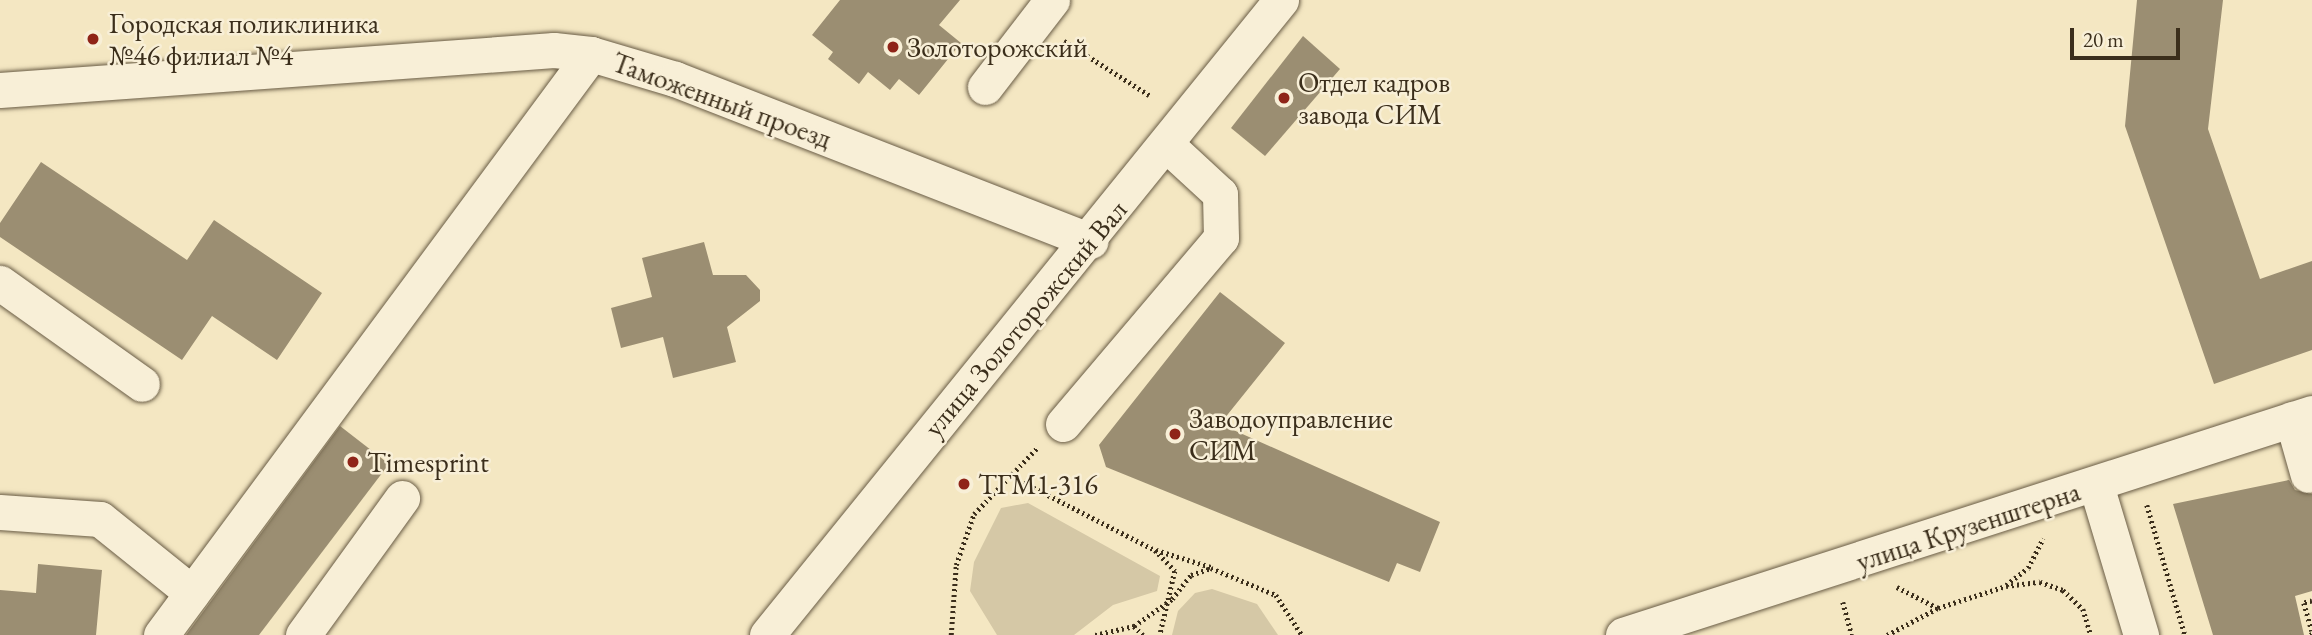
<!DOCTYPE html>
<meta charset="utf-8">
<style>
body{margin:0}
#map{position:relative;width:2312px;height:635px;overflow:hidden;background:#f4e7c2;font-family:"EB Garamond",serif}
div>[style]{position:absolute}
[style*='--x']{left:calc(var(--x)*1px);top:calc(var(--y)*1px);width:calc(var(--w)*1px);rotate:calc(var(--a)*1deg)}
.green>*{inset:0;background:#d5c8a6}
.building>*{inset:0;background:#9b8e72}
.path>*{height:4.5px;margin-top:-2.25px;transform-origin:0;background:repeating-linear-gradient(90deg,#3b2e1b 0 2px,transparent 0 5.5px)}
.roads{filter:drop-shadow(0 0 2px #695c45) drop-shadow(0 0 2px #695c45)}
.minor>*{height:35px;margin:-17.5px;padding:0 17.5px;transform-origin:17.5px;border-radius:17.5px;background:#f8efd7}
.dots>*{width:19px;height:19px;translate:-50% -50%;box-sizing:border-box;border:4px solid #f8efd7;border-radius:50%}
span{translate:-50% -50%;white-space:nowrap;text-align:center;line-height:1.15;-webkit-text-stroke:5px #f8efd7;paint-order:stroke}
.poi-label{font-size:28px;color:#3b2e1b}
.left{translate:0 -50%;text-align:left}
.street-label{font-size:28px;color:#3b2e1b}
.scale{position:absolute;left:2070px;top:28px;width:110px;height:32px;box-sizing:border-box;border:4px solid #3b2e1b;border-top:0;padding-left:9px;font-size:21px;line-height:24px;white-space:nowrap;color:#3b2e1b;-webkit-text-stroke:5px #f8efd7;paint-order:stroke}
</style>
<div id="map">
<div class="green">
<i style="clip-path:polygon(1028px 503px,1160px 576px,1157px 591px,1113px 605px,1074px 635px,997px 635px,970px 591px,974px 562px,1001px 508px)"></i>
<i style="clip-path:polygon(1212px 589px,1257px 604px,1278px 635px,1172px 635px,1178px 611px,1195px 593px)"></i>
</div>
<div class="building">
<i style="clip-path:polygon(840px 0,960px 0,939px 25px,961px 43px,919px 95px,899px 79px,890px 90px,868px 72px,859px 84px,828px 59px,833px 52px,812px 35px)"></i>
<i style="clip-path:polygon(2137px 0,2223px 0,2208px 129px,2260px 279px,2312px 261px,2312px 350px,2214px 384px,2125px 126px)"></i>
<i style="clip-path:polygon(1303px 36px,1340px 69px,1265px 156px,1231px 128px)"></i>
<i style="clip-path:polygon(41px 162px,187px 260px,214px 220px,322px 293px,277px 360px,212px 316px,182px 360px,0 237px,0 223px)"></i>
<i style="clip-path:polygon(704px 242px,713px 275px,746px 275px,760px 290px,760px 301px,727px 327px,736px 362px,673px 378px,663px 337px,621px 348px,611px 308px,652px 297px,642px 258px)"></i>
<i style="clip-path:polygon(1220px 292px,1285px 343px,1220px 424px,1440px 522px,1420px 572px,1397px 563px,1389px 582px,1106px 467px,1099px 445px)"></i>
<i style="clip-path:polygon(340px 426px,389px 464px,259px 635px,186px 635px)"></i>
<i style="clip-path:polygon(2289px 480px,2295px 490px,2312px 494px,2312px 591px,2295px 596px,2304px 635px,2213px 635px,2173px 504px)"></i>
<i style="clip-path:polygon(38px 564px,102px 570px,96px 635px,0 635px,0 590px,36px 593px)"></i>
</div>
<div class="path">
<i style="--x:1064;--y:41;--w:101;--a:32.4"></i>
<i style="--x:1009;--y:475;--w:164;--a:27.2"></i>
<i style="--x:1155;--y:550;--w:29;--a:46"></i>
<i style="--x:1175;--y:571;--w:66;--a:103.2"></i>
<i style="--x:2147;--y:505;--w:135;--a:73.7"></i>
<i style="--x:1156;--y:550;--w:58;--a:17.2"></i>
<i style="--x:2006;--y:585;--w:28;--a:-38"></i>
<i style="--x:2028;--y:568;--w:33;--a:-63"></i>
<i style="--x:1897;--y:587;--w:46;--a:27.1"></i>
<i style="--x:2312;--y:601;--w:8;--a:166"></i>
<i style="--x:2304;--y:603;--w:29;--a:74"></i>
<i style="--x:1843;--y:602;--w:34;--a:75"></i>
<i style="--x:1134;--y:626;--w:47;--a:-35.4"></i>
<i style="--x:1172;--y:599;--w:31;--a:-52"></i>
<i style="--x:1191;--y:575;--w:21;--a:-19"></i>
<i style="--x:1211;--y:568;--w:70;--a:22.6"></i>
<i style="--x:1276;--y:595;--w:48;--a:57"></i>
<i style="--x:951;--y:635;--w:70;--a:-85.9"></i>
<i style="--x:956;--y:565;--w:54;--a:-70.6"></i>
<i style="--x:974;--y:514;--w:91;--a:-46.3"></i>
<i style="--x:1095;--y:635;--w:40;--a:-13"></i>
<i style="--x:1134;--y:626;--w:13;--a:45"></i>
<i style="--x:1887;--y:635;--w:58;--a:-27.9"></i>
<i style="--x:1938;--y:608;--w:71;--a:-17.9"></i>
<i style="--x:2006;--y:586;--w:34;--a:-7"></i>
<i style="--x:2040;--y:582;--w:24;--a:19"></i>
<i style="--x:2063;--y:590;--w:28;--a:44"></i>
<i style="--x:2083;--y:609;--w:27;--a:73"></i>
<i style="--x:2310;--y:635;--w:2;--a:-27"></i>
</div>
<div class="roads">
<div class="minor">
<i style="--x:985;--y:87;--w:110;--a:-52.4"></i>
<i style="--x:0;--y:90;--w:555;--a:-4.13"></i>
<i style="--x:554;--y:50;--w:37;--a:6"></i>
<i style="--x:591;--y:54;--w:88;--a:16.6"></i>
<i style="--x:675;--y:79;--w:446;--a:21.3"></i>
<i style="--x:0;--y:283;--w:174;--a:35.4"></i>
<i style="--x:2292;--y:419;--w:58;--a:74.1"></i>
<i style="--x:1063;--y:424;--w:244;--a:-49.7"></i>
<i style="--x:1221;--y:238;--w:44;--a:-91.3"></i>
<i style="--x:1220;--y:194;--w:71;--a:-137.3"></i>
<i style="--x:2096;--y:485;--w:157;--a:73.3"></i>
<i style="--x:0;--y:512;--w:100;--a:4"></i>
<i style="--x:100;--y:519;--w:118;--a:38.8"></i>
<i style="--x:161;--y:635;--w:723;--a:-53.49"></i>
<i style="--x:303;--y:635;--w:169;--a:-54.1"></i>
<i style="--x:767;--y:635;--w:817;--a:-51.01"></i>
<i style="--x:1623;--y:635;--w:724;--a:-17.86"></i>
</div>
</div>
<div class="dots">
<i style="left:93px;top:39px;background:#8f2418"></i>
<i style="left:893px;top:47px;background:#8f2418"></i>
<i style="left:1284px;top:98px;background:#8f2418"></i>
<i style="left:1175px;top:434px;background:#8f2418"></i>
<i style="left:353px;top:462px;background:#8f2418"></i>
<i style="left:964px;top:484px;background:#8f2418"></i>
</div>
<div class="poi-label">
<span class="left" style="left:109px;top:39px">Городская поликлиника<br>№46 филиал №4</span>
<span class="left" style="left:907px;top:47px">Золоторожский</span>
<span class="left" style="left:1298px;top:98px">Отдел кадров<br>завода СИМ</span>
<span class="left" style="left:1189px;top:434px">Заводоуправление<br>СИМ</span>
<span class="left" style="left:367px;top:462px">Timesprint</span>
<span class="left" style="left:978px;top:484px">ТГМ1-316</span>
</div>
<div class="street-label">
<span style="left:722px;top:100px;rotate:20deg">Таможенный проезд</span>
<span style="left:1025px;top:318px;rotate:-50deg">улица Золоторожский Вал</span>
<span style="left:1968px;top:526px;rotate:-18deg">улица Крузенштерна</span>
</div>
<div class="scale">20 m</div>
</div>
